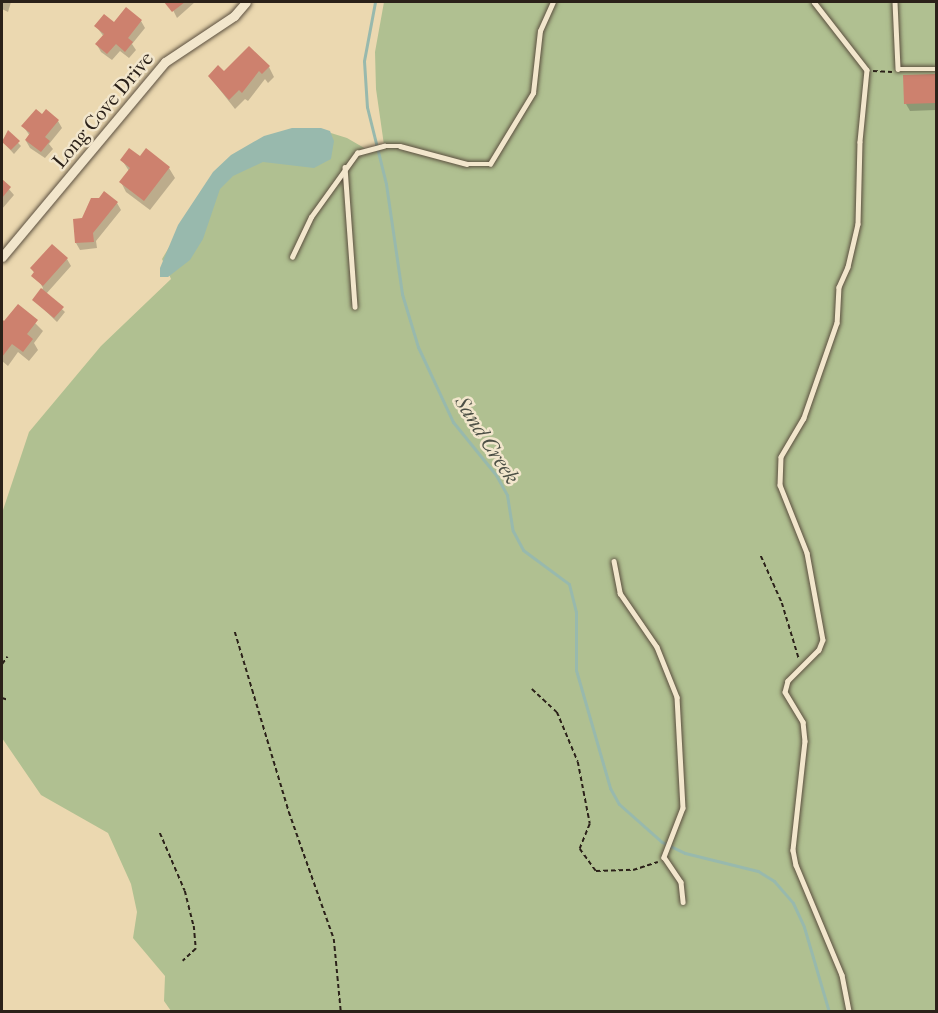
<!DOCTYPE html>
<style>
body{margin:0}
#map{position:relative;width:938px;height:1013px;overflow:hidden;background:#ebd8b0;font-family:"IM FELL French Canon",serif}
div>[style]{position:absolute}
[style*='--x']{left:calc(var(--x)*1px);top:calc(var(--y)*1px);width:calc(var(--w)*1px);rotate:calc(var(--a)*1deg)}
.green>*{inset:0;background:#b0c091}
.water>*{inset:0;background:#98b9ad}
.shadow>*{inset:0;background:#0003}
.stream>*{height:3px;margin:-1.5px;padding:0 1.5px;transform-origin:1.5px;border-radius:1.5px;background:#98b9ad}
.building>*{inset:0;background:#cd816e}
.path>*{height:1.5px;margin-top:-0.75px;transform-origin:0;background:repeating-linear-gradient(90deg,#2b2119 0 4.5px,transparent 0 7.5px)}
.roads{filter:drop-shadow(0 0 2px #5b4f3f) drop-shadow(0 0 2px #5b4f3f)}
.service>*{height:4.5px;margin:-2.25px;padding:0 2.25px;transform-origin:2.25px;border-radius:2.25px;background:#f2e6cc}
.minor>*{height:9px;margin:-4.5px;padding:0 4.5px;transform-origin:4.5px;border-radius:4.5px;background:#f2e6cc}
span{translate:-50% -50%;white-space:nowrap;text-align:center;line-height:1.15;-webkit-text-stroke:5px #f2e6cc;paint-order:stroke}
.street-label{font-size:20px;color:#2b2119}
.water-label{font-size:21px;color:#4c4f45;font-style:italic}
.frame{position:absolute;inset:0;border:3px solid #2b2119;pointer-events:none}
</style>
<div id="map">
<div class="green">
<i style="clip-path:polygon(384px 2px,936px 2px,936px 1011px,171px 1011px,164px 1001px,165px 976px,133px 938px,137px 912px,131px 884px,108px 833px,41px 795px,2px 738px,2px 513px,29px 432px,101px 346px,171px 279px,162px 259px,207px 184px,318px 129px,347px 138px,366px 149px,384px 145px,376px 89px,375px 52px)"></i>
</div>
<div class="water">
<i style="clip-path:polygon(292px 128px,321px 128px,330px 131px,334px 141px,331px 159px,314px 168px,263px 162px,233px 176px,220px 189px,203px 239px,190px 260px,168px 277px,160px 277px,160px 268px,178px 225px,213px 172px,231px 155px,264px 136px)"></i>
</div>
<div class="shadow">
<i style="clip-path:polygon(2px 2px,11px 2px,8px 12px,2px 9px)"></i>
<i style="clip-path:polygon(169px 2px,195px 2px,177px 18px)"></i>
<i style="clip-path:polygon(141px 21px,145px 28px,132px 44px,136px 50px,129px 58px,120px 51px,112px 60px,101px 52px,97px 45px,104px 37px,96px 26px)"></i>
<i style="clip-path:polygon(269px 67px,274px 77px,268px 83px,265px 79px,248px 101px,245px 99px,235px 109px,209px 76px)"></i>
<i style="clip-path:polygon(934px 76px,936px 110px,910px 111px,906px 104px)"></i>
<i style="clip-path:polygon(42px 116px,58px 121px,62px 128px,49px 144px,53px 149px,45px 158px,30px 148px,26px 141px,30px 136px,23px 126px)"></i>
<i style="clip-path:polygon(8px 132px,21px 146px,14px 154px,2px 141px)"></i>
<i style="clip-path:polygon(146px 150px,169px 168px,175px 178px,150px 210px,126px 192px,121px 182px,129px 171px,122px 160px,140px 159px)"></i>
<i style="clip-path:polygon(2px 181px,14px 195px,2px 209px)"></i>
<i style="clip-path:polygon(117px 203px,121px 210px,96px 241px,97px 248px,80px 250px,76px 243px,83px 220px)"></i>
<i style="clip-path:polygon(67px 259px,71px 266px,46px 294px,65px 312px,57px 322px,34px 300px,43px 288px,32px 269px)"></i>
<i style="clip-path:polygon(18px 306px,43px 331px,34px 343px,38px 350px,29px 361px,18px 352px,8px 366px,2px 361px,2px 321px,4px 323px)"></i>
</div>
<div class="stream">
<i style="--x:375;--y:2;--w:60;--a:100.6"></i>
<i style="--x:364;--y:61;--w:46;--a:86.3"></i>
<i style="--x:367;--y:107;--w:79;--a:76.1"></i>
<i style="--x:386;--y:184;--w:111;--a:81.7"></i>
<i style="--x:402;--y:294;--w:55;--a:73.2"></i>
<i style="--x:418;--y:347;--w:83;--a:65"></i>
<i style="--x:453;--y:422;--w:68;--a:50.9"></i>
<i style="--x:496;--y:475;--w:23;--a:61"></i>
<i style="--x:507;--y:495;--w:36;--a:81"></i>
<i style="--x:513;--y:531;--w:21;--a:62"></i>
<i style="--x:523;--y:550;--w:57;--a:36.5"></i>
<i style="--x:569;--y:584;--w:29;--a:76"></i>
<i style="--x:576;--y:612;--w:58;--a:90"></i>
<i style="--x:576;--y:670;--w:123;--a:73.9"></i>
<i style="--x:610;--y:788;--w:18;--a:61"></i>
<i style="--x:619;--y:804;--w:57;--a:41.5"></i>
<i style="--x:662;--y:842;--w:25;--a:26"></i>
<i style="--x:685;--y:853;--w:75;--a:13.9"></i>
<i style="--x:758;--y:871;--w:19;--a:32"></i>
<i style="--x:774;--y:881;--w:29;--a:49"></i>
<i style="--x:793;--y:903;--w:26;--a:65"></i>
<i style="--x:804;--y:927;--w:89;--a:73.6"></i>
</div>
<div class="building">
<i style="clip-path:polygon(164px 2px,185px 2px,172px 12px)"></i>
<i style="clip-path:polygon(126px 7px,142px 20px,128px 38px,133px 42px,125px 52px,116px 44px,107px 54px,95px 44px,104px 34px,94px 26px,104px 14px,114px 22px)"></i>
<i style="clip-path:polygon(249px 46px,270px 66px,262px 74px,259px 71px,242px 93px,239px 90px,229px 100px,208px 76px,218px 65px,224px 71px)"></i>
<i style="clip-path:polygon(935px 74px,936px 103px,904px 104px,903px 75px)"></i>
<i style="clip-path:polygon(36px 109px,42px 114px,46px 109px,59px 120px,45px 137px,50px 141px,41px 152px,25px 140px,30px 133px,21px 126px)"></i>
<i style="clip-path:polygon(8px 130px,20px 141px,11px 150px,2px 142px)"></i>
<i style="clip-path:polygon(129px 148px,140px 156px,146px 148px,170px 167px,144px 201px,119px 182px,130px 168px,120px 160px)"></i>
<i style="clip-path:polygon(2px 179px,11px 187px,2px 198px)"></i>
<i style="clip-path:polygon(104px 191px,118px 202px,93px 233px,94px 242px,75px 243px,73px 219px,82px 218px,91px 198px,99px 198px)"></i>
<i style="clip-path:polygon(52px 244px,68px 258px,43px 286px,31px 276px,34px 272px,30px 268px)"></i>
<i style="clip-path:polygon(41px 288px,64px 307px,54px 318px,32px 300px)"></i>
<i style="clip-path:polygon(18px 304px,38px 320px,27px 334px,33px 339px,23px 352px,12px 344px,2px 357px,2px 319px,4px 321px)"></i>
</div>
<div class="path">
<i style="--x:873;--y:71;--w:19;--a:3"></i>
<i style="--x:761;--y:556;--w:51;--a:65.9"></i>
<i style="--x:782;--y:603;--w:59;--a:73.1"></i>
<i style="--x:235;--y:632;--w:188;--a:73.3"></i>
<i style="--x:289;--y:812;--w:135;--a:70.5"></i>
<i style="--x:334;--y:939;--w:73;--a:84.5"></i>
<i style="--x:2;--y:664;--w:9;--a:-54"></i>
<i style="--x:532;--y:689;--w:34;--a:43"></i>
<i style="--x:557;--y:712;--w:54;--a:67.2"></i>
<i style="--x:578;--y:762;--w:63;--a:79"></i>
<i style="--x:590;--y:824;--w:27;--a:112"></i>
<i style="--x:580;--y:849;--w:27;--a:54"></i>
<i style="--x:596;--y:871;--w:37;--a:-2"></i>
<i style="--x:633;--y:870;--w:26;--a:-18"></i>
<i style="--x:2;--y:698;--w:7;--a:16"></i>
<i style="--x:160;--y:833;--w:63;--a:66.7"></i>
<i style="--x:185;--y:891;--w:36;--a:76"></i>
<i style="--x:194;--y:926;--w:23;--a:85"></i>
<i style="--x:196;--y:949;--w:18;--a:137"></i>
</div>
<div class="roads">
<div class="service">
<i style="--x:814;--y:2;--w:86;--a:52.1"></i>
<i style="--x:867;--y:70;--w:72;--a:95.6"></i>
<i style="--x:860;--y:142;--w:82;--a:91.4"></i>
<i style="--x:858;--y:224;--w:44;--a:103.1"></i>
<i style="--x:848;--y:267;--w:22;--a:114"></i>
<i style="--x:839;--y:287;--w:36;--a:93"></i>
<i style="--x:837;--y:323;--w:101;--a:109.2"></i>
<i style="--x:804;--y:418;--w:45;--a:120.5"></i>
<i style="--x:781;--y:457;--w:28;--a:92"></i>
<i style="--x:780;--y:485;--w:73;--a:68.3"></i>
<i style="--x:807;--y:553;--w:88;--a:79.6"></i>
<i style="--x:823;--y:640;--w:11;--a:112"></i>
<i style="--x:819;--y:650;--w:44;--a:135"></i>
<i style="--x:788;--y:681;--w:11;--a:105"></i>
<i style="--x:785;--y:692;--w:35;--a:59"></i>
<i style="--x:803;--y:722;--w:19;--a:84"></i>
<i style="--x:805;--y:741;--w:110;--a:96.3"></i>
<i style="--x:793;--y:850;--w:15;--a:79"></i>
<i style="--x:796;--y:865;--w:119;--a:67.3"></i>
<i style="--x:842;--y:975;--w:38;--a:79"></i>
<i style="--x:895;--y:2;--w:67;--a:87.4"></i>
<i style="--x:898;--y:69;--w:38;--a:0"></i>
<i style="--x:345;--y:167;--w:140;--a:85.9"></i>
<i style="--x:292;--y:257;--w:44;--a:-64.6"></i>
<i style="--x:311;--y:217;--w:79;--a:-54.3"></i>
<i style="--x:357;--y:153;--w:28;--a:-15"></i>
<i style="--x:384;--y:146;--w:16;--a:0"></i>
<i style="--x:400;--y:146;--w:69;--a:15"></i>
<i style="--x:467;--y:164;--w:23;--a:0"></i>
<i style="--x:490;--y:164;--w:83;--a:-58.8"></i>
<i style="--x:533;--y:93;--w:62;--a:-83.6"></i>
<i style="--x:540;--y:31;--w:32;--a:-66"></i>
<i style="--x:614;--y:561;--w:33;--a:79"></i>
<i style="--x:620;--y:593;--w:65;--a:55.6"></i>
<i style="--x:657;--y:647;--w:54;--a:68.2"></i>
<i style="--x:677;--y:697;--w:111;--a:86.9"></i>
<i style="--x:683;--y:808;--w:53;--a:111.2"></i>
<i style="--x:664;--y:857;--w:30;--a:56"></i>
<i style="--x:681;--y:882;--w:20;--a:84"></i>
</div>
<div class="minor">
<i style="--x:2;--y:257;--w:254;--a:-50.1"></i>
<i style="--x:165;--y:62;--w:83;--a:-33.7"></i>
<i style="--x:234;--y:16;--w:18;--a:-49"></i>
</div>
</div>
<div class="street-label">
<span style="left:103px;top:110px;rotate:-50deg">Long Cove Drive</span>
</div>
<div class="water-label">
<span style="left:487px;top:440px;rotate:57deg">Sand Creek</span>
</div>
<div class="frame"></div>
</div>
